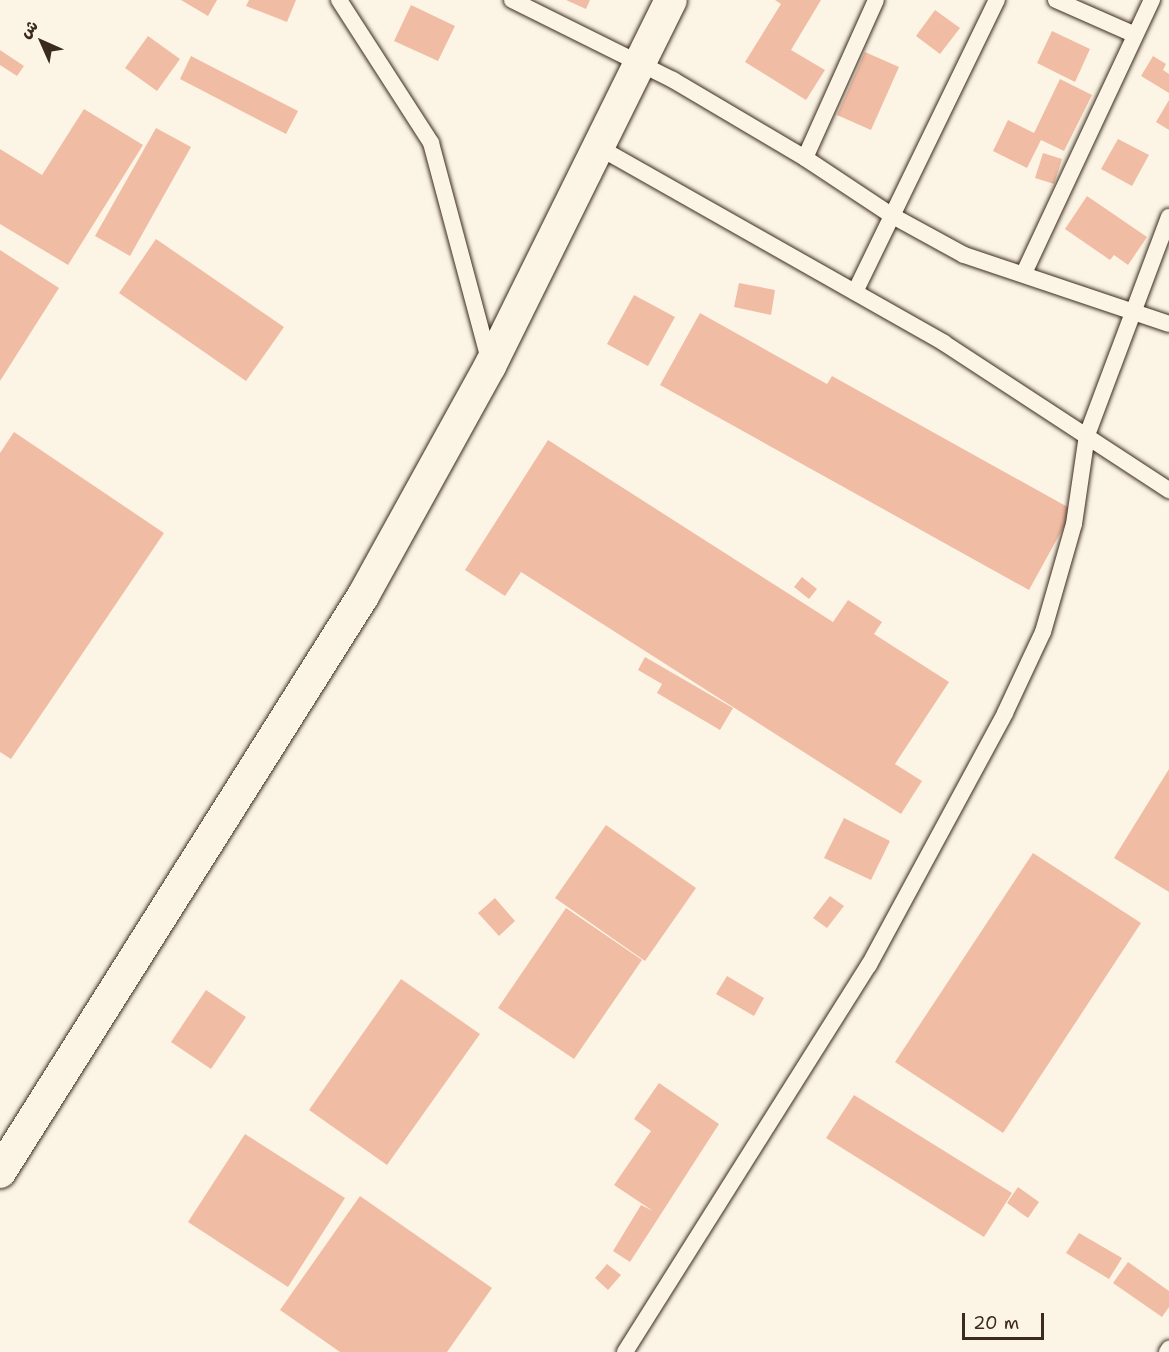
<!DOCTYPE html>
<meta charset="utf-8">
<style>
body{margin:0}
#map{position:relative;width:1169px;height:1352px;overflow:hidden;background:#fcf5e5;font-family:"Shantell Sans","Playpen Sans Arabic",sans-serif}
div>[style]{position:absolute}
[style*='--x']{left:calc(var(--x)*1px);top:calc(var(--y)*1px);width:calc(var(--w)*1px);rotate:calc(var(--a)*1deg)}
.building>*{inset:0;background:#f1bca4}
.roads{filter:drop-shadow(0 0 2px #3b2a1e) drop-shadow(0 0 2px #3b2a1e)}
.service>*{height:16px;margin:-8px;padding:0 8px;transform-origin:8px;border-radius:8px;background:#fcf5e5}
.minor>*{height:32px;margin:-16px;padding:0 16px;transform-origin:16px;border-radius:16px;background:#fcf5e5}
span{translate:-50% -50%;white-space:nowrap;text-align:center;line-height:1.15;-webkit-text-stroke:6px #fcf5e5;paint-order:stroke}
.north{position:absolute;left:12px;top:12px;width:60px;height:60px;-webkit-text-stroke:4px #fcf5e5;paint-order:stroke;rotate:315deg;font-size:16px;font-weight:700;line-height:24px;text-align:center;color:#3b2a1e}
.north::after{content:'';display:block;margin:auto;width:21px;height:27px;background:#3b2a1e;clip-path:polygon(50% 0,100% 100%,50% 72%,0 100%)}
.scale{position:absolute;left:962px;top:1313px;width:82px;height:27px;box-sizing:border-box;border:3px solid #3b2a1e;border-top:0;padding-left:8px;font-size:18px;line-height:21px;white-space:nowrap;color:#3b2a1e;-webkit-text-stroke:4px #fcf5e5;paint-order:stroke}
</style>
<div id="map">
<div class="building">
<i style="clip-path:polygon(181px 0,217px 0,208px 16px)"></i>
<i style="clip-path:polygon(249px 0,296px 0,287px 22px,246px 6px)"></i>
<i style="clip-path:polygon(566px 0,590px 0,586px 9px)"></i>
<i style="clip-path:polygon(775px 0,821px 0,791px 50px,825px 70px,806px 100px,745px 62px,781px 4px)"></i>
<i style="clip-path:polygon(411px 5px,455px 26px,438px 61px,394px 41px)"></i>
<i style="clip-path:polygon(935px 10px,960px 28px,940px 54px,916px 36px)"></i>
<i style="clip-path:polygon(1052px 31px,1090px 49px,1075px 82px,1037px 63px)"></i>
<i style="clip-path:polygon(148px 36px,180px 59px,157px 91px,125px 68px)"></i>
<i style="clip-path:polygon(0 50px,24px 66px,17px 76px,0 65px)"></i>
<i style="clip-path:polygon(865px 52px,899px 67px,871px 130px,837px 115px)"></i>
<i style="clip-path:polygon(191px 56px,298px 111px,286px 134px,180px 79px)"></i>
<i style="clip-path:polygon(1153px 56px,1166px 64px,1163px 70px,1169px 74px,1169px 93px,1141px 76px)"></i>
<i style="clip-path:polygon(1060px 79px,1092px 95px,1064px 151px,1041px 140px,1027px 168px,993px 151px,1008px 120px,1034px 133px)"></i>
<i style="clip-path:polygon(1169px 100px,1169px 130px,1156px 122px)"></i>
<i style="clip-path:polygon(84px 109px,143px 145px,68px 265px,0 224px,0 149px,42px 175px)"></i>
<i style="clip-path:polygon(156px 128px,191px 147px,130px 256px,95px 236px)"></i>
<i style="clip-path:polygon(1118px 139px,1149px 155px,1132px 186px,1101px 169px)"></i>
<i style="clip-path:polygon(1043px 153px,1062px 159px,1054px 184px,1035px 178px)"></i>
<i style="clip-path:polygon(1087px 196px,1147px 237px,1128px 265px,1114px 255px,1110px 260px,1065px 229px)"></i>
<i style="clip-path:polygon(156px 239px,284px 327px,246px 381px,119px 293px)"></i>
<i style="clip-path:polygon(0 250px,59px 288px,0 381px)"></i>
<i style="clip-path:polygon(739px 283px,775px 290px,771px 315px,734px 307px)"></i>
<i style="clip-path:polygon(634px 295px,675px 317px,648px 366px,607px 344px)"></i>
<i style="clip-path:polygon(700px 313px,827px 384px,832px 376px,1073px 510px,1029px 590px,660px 385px)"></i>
<i style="clip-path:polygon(14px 432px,164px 533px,11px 759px,0 752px,0 453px)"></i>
<i style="clip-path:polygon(548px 440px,833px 622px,848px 600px,882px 622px,874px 634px,949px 682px,895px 764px,922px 781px,901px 814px,521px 572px,505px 596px,465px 570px)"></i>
<i style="clip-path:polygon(802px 577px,817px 589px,809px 599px,794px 587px)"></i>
<i style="clip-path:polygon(645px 657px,733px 708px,720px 730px,657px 693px,662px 684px,638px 670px)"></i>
<i style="clip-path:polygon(1169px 769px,1169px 892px,1114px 858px)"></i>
<i style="clip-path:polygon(844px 818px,890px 841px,871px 880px,824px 858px)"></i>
<i style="clip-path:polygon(606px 825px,696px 888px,645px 961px,555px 898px)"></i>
<i style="clip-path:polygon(1033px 853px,1141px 923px,1003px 1133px,895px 1062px)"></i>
<i style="clip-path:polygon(830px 896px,844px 906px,827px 928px,813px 918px)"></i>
<i style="clip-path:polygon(495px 898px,515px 921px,499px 936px,478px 913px)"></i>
<i style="clip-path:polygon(566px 908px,642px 960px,574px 1059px,498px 1008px)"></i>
<i style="clip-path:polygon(727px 976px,764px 998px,754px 1016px,716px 994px)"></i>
<i style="clip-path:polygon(401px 979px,480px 1034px,387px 1165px,309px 1110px)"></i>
<i style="clip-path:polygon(206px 990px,246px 1017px,211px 1069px,171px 1042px)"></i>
<i style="clip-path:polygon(659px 1083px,719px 1124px,630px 1262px,613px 1251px,641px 1205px,653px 1211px,614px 1185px,651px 1131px,634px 1119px)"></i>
<i style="clip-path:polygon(854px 1095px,1012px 1193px,984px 1237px,826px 1138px)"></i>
<i style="clip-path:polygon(245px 1134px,345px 1198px,288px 1287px,188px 1222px)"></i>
<i style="clip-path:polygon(1018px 1187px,1039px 1202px,1028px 1218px,1007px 1203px)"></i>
<i style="clip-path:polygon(360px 1196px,492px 1288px,447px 1352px,340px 1352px,280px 1310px)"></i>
<i style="clip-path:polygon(1079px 1233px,1122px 1258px,1109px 1279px,1066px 1253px)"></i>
<i style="clip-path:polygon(1128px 1262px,1169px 1291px,1169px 1307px,1162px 1317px,1113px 1283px)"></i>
<i style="clip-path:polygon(607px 1264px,621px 1275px,608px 1290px,595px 1278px)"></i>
</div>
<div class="roads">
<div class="service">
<i style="--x:339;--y:0;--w:170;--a:57.2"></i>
<i style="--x:431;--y:143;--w:228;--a:75"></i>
<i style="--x:512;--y:0;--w:180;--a:26.4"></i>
<i style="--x:673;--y:80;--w:153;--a:30.6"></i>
<i style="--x:805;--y:158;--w:103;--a:33.5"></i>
<i style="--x:891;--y:215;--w:83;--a:28.7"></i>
<i style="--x:964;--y:255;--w:216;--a:18.6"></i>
<i style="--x:1056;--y:0;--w:84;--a:23.8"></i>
<i style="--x:600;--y:148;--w:395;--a:29.5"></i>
<i style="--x:944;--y:343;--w:269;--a:33.2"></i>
<i style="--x:805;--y:158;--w:173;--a:-65.8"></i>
<i style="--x:1024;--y:273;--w:302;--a:-64.9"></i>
<i style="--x:855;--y:292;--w:325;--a:-64.1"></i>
<i style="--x:625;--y:1352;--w:457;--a:-57.8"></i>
<i style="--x:869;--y:965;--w:286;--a:-61.6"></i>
<i style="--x:1005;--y:713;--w:89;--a:-64.9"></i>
<i style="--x:1043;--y:632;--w:112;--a:-74"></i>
<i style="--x:1074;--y:524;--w:90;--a:-81.7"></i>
<i style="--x:1087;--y:435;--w:233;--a:-69.4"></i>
<i style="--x:1167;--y:1352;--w:4;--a:-56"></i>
</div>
<div class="minor">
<i style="--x:0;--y:1172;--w:681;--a:-57.78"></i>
<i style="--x:363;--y:596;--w:263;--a:-61.1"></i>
<i style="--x:490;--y:366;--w:408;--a:-63.7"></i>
</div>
</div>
<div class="north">ش</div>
<div class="scale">20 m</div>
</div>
